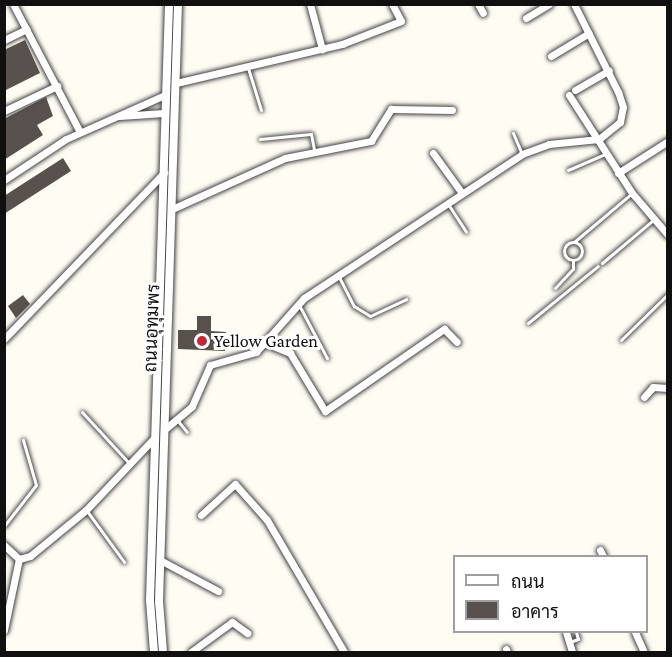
<!DOCTYPE html>
<meta charset="utf-8">
<style>
body{margin:0}
#map{position:relative;width:672px;height:657px;overflow:hidden;background:#fffcf4;font-family:"Crimson Pro",Sarabun,serif}
div>[style]{position:absolute}
[style*='--x']{left:calc(var(--x)*1px);top:calc(var(--y)*1px);width:calc(var(--w)*1px);rotate:calc(var(--a)*1deg)}
.building>*{inset:0;background:#59514d}
.roads{filter:drop-shadow(0 0 2px #434343) drop-shadow(0 0 2px #434343)}
.service>*{height:3px;margin:-1.5px;padding:0 1.5px;transform-origin:1.5px;border-radius:1.5px;background:#fff}
.service>.ring{margin:-1.5px;padding:0;box-sizing:content-box;background:none;border:3px solid #fff;border-radius:50%}
.minor>*{height:7px;margin:-3.5px;padding:0 3.5px;transform-origin:3.5px;border-radius:3.5px;background:#fff}
.tertiary>*{height:8px;margin:-4px;padding:0 4px;transform-origin:4px;border-radius:4px;background:#fff}
.dots>*{width:16px;height:16px;translate:-50% -50%;box-sizing:border-box;border:3px solid #fff;border-radius:50%}
span{translate:-50% -50%;white-space:nowrap;text-align:center;line-height:1.15;-webkit-text-stroke:6px #fff;paint-order:stroke}
.street-label{font-size:18px;color:#101010}
.poi-label{font-size:18px;color:#101010}
.left{translate:0 -50%;text-align:left}
.frame{position:absolute;inset:0;border:6px solid #101010;pointer-events:none}
.legend{position:absolute;left:453px;top:555px;width:195px;height:78px;box-sizing:border-box;background:#fff;border:2px solid #9f9f9f;margin:0;padding:8px 10px;list-style:none;font-size:18px;color:#101010}
.legend li{display:flex;align-items:center;gap:12px;height:30px}
.legend b{width:30px;border:2px solid #9f9f9f}
</style>
<div id="map">
<div class="building">
<i style="clip-path:polygon(25px 40px,40px 73px,4px 91px,4px 50px)"></i>
<i style="clip-path:polygon(46px 97px,53px 116px,37px 125px,43px 135px,4px 160px,4px 119px)"></i>
<i style="clip-path:polygon(63px 158px,71px 171px,4px 214px,4px 196px)"></i>
<i style="clip-path:polygon(23px 295px,30px 304px,16px 318px,8px 306px)"></i>
<i style="clip-path:polygon(197px 316px,211px 316px,211px 331px,226px 332px,225px 351px,178px 349px,178px 330px,197px 330px)"></i>
</div>
<div class="roads">
<div class="service">
<i style="--x:248;--y:68;--w:44;--a:72.8"></i>
<i style="--x:513;--y:133;--w:23;--a:67"></i>
<i style="--x:260;--y:139;--w:51;--a:-5.6"></i>
<i style="--x:311;--y:134;--w:16;--a:79"></i>
<i style="--x:568;--y:170;--w:40;--a:-23.4"></i>
<i style="--x:448;--y:204;--w:33;--a:57"></i>
<i style="--x:574;--y:242;--w:75;--a:-40.1"></i>
<i class="ring" style="left:564px;top:242px;width:15px;height:15px"></i>
<i style="--x:602;--y:263;--w:67;--a:-40.1"></i>
<i style="--x:339;--y:277;--w:33;--a:63"></i>
<i style="--x:354;--y:306;--w:19;--a:32"></i>
<i style="--x:370;--y:316;--w:40;--a:-25"></i>
<i style="--x:555;--y:288;--w:26;--a:-47"></i>
<i style="--x:573;--y:269;--w:9;--a:-90"></i>
<i style="--x:299;--y:305;--w:60;--a:62.2"></i>
<i style="--x:528;--y:323;--w:90;--a:-39.2"></i>
<i style="--x:621;--y:340;--w:66;--a:-44.4"></i>
<i style="--x:82;--y:412;--w:69;--a:47.3"></i>
<i style="--x:178;--y:421;--w:14;--a:51"></i>
<i style="--x:87;--y:511;--w:63;--a:54"></i>
<i style="--x:4;--y:526;--w:52;--a:-52"></i>
<i style="--x:36;--y:485;--w:47;--a:-106.1"></i>
<i style="--x:570;--y:642;--w:9;--a:-21"></i>
<i style="--x:578;--y:639;--w:7;--a:-106"></i>
</div>
<div class="minor">
<i style="--x:13;--y:4;--w:144;--a:62.4"></i>
<i style="--x:310;--y:4;--w:47;--a:75.1"></i>
<i style="--x:478;--y:4;--w:10;--a:61"></i>
<i style="--x:526;--y:18;--w:27;--a:-31"></i>
<i style="--x:4;--y:40;--w:25;--a:-26"></i>
<i style="--x:551;--y:56;--w:44;--a:-31.2"></i>
<i style="--x:176;--y:83;--w:171;--a:-13.2"></i>
<i style="--x:342;--y:44;--w:63;--a:-21.3"></i>
<i style="--x:401;--y:21;--w:19;--a:-118"></i>
<i style="--x:575;--y:90;--w:39;--a:-30"></i>
<i style="--x:569;--y:95;--w:117;--a:57.3"></i>
<i style="--x:632;--y:193;--w:55;--a:49.4"></i>
<i style="--x:4;--y:111;--w:59;--a:-25.3"></i>
<i style="--x:119;--y:116;--w:45;--a:-3.8"></i>
<i style="--x:433;--y:153;--w:49;--a:54.1"></i>
<i style="--x:618;--y:173;--w:59;--a:-32.6"></i>
<i style="--x:4;--y:180;--w:74;--a:-33.5"></i>
<i style="--x:66;--y:139;--w:108;--a:-24"></i>
<i style="--x:172;--y:209;--w:124;--a:-24.3"></i>
<i style="--x:285;--y:158;--w:88;--a:-11.2"></i>
<i style="--x:371;--y:141;--w:38;--a:-58"></i>
<i style="--x:391;--y:109;--w:61;--a:0.9"></i>
<i style="--x:4;--y:339;--w:231;--a:-46.1"></i>
<i style="--x:268;--y:344;--w:24;--a:22"></i>
<i style="--x:290;--y:353;--w:68;--a:58.9"></i>
<i style="--x:325;--y:411;--w:145;--a:-34.6"></i>
<i style="--x:444;--y:329;--w:18;--a:45"></i>
<i style="--x:644;--y:397;--w:13;--a:-48"></i>
<i style="--x:653;--y:387;--w:15;--a:4"></i>
<i style="--x:165;--y:429;--w:35;--a:-40"></i>
<i style="--x:192;--y:406;--w:45;--a:-66.3"></i>
<i style="--x:210;--y:365;--w:48;--a:-15.8"></i>
<i style="--x:256;--y:352;--w:72;--a:-48.4"></i>
<i style="--x:304;--y:298;--w:261;--a:-33.4"></i>
<i style="--x:522;--y:154;--w:29;--a:-20"></i>
<i style="--x:549;--y:144;--w:50;--a:-5.7"></i>
<i style="--x:599;--y:139;--w:27;--a:-39"></i>
<i style="--x:620;--y:122;--w:15;--a:-79"></i>
<i style="--x:623;--y:107;--w:16;--a:-108"></i>
<i style="--x:618;--y:92;--w:98;--a:-116.6"></i>
<i style="--x:201;--y:515;--w:46;--a:-42.4"></i>
<i style="--x:235;--y:484;--w:48;--a:48.4"></i>
<i style="--x:267;--y:520;--w:153;--a:59.7"></i>
<i style="--x:4;--y:545;--w:21;--a:43"></i>
<i style="--x:19;--y:559;--w:11;--a:-15"></i>
<i style="--x:30;--y:556;--w:72;--a:-39.4"></i>
<i style="--x:86;--y:510;--w:100;--a:-46.6"></i>
<i style="--x:600;--y:550;--w:7;--a:63"></i>
<i style="--x:160;--y:560;--w:66;--a:28.1"></i>
<i style="--x:4;--y:630;--w:73;--a:-78.1"></i>
<i style="--x:566;--y:632;--w:21;--a:73"></i>
<i style="--x:635;--y:632;--w:22;--a:66"></i>
<i style="--x:506;--y:649;--w:3;--a:72"></i>
<i style="--x:191;--y:652;--w:51;--a:-36.2"></i>
<i style="--x:232;--y:622;--w:19;--a:36"></i>
</div>
<div class="tertiary">
<i style="--x:154;--y:652;--w:52;--a:-94.4"></i>
<i style="--x:150;--y:600;--w:596;--a:-88.17"></i>
<i style="--x:163;--y:652;--w:51;--a:-94.5"></i>
<i style="--x:159;--y:601;--w:597;--a:-88.18"></i>
</div>
</div>
<div class="dots">
<i style="left:202px;top:341px;background:#bf2a3a"></i>
</div>
<div class="street-label">
<span style="left:152px;top:328px;rotate:-88deg">ถนนอุทุมพร</span>
</div>
<div class="poi-label">
<span class="left" style="left:214px;top:341px">Yellow Garden</span>
</div>
<div class="frame"></div>
<ul class="legend">
<li><b style="height:8px;background:#fff"></b>ถนน</li>
<li><b style="height:16px;background:#59514d"></b>อาคาร</li>
</ul>
</div>
